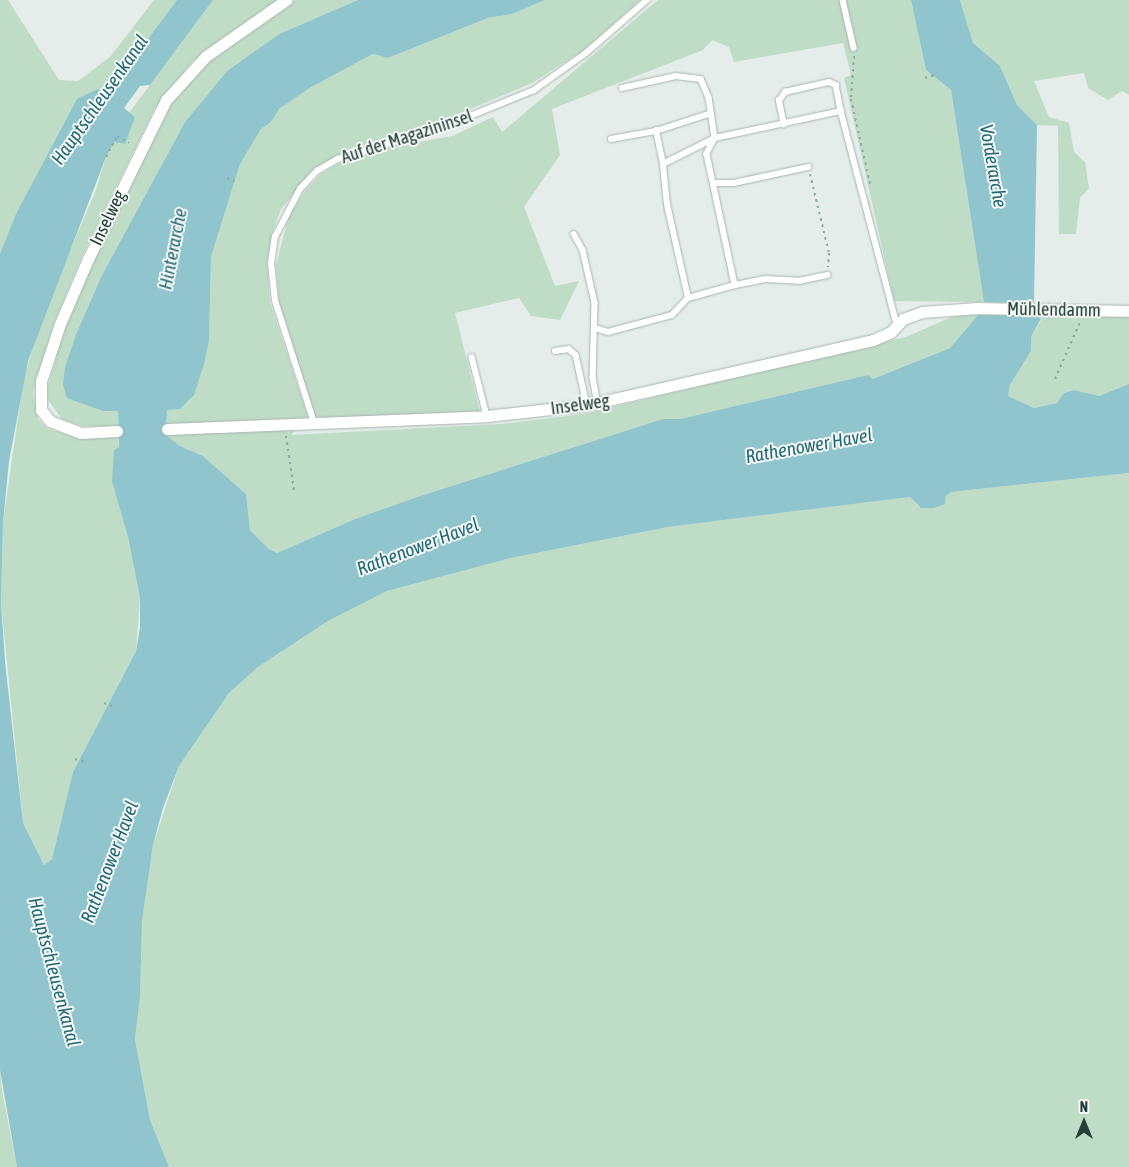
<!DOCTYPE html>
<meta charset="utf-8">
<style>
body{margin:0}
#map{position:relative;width:1129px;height:1167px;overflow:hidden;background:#e4ede9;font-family:"Asap Condensed",sans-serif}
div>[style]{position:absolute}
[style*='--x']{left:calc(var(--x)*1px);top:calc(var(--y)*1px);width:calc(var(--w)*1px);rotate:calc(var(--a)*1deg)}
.green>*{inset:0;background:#bfdcc6}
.water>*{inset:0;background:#90c5ce}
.path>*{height:2px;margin-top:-1px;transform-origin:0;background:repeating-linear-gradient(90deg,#87aea2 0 2.5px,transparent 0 6.5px)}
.roads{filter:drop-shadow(0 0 1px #a7b5b0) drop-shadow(0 0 1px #a7b5b0)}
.service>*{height:5.5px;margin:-2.75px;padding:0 2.75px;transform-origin:2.75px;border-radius:2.75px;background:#fff}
.minor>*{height:11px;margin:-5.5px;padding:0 5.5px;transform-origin:5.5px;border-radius:5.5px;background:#fff}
span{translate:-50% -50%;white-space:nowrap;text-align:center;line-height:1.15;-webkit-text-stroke:4px #f5f9f7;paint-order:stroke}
.street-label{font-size:18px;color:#253e37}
.water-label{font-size:19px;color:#226976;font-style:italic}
.north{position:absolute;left:1059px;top:1097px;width:50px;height:50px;-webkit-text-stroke:4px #f5f9f7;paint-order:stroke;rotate:0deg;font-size:14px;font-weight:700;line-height:20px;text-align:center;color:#253e37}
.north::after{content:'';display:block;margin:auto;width:18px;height:22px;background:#253e37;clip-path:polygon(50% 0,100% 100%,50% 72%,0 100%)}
</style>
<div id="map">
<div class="green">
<i style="clip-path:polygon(0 0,8px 0,59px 80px,78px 81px,110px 57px,154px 0,177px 0,124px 71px,124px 78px,109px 98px,98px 90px,95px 92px,0 254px)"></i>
<i style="clip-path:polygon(213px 0,277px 0,192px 62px,155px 108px,82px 256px,54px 323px,33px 392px,38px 419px,48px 429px,82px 439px,118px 436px,128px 537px,140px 598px,136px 651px,73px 772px,52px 859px,44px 865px,23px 823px,1px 602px,3px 522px,24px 376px,47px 305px,96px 190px,106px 157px,114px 142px,125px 143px,135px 117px,129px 113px)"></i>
<i style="clip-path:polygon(295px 0,358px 0,279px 34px,227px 71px,185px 122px,101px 277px,77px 332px,103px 411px,118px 411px,118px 427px,83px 426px,62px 419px,48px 400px,47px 390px,65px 327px,91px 262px,171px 103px,210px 58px)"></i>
<i style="clip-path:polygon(545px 0,640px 0,584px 50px,532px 83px,440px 122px,347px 150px,317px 167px,281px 209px,272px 234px,267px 262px,270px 302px,308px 417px,291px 435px,501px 424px,584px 414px,906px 337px,954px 316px,978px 315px,950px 348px,873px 379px,868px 375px,680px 419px,663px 419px,420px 496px,355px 519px,277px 553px,269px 549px,250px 530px,246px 494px,203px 456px,180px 446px,166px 435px,182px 435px,183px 425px,167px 426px,167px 410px,209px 341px,211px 257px,240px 164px,261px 129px,271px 122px,279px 109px,310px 87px,373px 54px,388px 58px,488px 18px,512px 14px)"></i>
<i style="clip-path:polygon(658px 0,911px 0,926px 70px,951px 90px,984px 302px,894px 301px,844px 78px,851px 75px,843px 43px,734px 62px,729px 47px,712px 40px,703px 50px,552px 109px,560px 155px,524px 207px,555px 286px,579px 281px,560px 320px,531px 316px,519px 298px,455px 313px,480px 412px,328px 419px,315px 416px,279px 302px,276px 265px,289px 216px,305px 191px,321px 174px,338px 164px,390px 147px,452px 136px,493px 117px,502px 132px)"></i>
<i style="clip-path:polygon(960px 0,1129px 0,1129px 95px,1122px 91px,1108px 100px,1088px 88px,1084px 73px,1034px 81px,1049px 117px,1069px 123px,1074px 152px,1085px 162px,1089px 188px,1080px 198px,1076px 234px,1059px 234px,1058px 126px,1037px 125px,1017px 105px,1000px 66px,973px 43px)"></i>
<i style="clip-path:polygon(1044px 315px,1129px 317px,1129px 384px,1099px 396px,1074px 390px,1064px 393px,1057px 403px,1034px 408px,1008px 396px,1010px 385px,1031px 351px,1031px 337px)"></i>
<i style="clip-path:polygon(1129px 473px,1129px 1167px,169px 1167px,150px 1120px,135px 1039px,140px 997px,142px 921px,153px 845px,179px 766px,229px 693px,258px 667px,328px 621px,387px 591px,511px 558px,668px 527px,910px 497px,918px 506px,946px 500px,946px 496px,951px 492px)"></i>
<i style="clip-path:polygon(0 1070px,2px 1091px,17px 1167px,0 1167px)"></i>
</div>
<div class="water">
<i style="clip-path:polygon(177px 0,213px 0,150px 85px,140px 86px,124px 108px,135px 117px,125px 144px,114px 142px,106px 157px,28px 361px,9px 461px,3px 522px,1px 602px,5px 662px,23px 823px,44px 865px,52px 859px,73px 772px,136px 651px,140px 628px,140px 598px,128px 537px,112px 481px,114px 450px,119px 447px,118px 411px,103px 411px,67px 398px,63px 385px,65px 367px,77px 332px,101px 277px,185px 122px,227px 71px,279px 34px,358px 0,545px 0,512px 14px,488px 18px,388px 58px,373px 54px,311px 87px,279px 109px,271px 122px,261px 129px,240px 164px,211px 257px,209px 341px,204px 364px,194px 395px,180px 409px,167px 410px,166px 435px,180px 446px,203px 456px,246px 494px,250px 530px,269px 549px,277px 553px,355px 519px,420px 496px,663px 419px,680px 419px,868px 375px,873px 379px,950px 348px,978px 315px,1043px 315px,1031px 337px,1031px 351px,1010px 385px,1008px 396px,1034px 408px,1057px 403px,1064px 393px,1074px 390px,1099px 396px,1129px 384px,1129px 473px,951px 492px,946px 496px,945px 504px,934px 508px,921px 508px,910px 497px,668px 527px,511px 558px,387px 591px,328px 621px,258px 667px,229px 693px,179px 766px,163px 808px,153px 845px,142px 921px,140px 997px,135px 1039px,150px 1120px,169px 1167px,17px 1167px,0 1070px,0 254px,16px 214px,77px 99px,98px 89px,109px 98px,124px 78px,124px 71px)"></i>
<i style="clip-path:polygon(911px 0,960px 0,973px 43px,1000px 66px,1017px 105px,1037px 125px,1034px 303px,984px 302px,951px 90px,926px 70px)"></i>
</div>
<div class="path">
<i style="--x:854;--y:56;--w:43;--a:94"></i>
<i style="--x:851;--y:99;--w:87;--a:77.4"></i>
<i style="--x:925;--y:78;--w:10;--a:-17"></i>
<i style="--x:106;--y:157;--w:24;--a:-62"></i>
<i style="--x:117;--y:136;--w:14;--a:30"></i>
<i style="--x:810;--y:174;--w:81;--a:76.5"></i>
<i style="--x:829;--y:253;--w:14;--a:94"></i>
<i style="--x:227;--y:178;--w:8;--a:23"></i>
<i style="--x:1055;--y:379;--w:62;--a:-66.3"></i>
<i style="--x:286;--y:436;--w:55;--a:81.6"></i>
<i style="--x:104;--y:703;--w:9;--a:21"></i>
<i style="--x:75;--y:759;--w:13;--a:18"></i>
</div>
<div class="roads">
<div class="service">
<i style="--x:843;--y:0;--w:49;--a:77.1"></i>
<i style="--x:622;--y:88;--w:55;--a:-12.5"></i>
<i style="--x:676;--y:76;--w:25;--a:7"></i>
<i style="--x:701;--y:79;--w:21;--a:67"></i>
<i style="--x:709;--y:98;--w:40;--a:81.5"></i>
<i style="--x:715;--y:138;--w:18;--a:117"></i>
<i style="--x:707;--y:154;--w:134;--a:77.9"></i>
<i style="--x:784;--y:125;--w:25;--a:-102"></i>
<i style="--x:779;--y:101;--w:11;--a:-56"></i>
<i style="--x:785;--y:92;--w:45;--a:-12.8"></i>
<i style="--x:829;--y:82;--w:8;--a:23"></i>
<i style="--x:836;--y:85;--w:26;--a:79"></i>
<i style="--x:611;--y:139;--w:46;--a:-10.1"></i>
<i style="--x:663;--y:164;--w:34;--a:-102"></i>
<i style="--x:656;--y:131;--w:56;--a:-17.8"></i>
<i style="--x:715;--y:183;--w:19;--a:0"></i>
<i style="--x:734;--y:183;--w:76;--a:-12.2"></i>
<i style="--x:574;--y:234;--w:18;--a:61"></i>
<i style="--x:583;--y:250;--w:54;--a:77.2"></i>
<i style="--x:595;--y:303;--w:74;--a:91.5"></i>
<i style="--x:593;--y:377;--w:27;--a:80"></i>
<i style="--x:688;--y:298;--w:95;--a:-102.7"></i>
<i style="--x:667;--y:205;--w:41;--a:-95.6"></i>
<i style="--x:663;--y:164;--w:58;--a:-26.6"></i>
<i style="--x:715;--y:138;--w:129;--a:-12.1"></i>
<i style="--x:841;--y:111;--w:221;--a:75.3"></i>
<i style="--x:595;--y:328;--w:14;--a:17"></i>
<i style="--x:608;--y:332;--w:66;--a:-14.9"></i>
<i style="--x:672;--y:315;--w:23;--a:-47"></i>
<i style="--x:688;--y:298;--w:49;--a:-15.5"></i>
<i style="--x:735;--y:285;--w:32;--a:-11"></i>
<i style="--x:766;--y:279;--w:33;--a:3"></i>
<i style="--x:799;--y:281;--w:29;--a:-12"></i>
<i style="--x:555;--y:351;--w:14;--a:-8"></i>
<i style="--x:569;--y:349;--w:9;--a:41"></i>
<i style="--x:576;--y:355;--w:51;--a:77.6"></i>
<i style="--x:472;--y:357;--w:61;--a:75.7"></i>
<i style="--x:314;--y:423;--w:128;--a:-107.7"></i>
<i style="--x:275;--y:301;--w:37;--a:-96"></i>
<i style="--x:271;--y:264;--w:27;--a:-82"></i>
<i style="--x:275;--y:237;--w:54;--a:-62.5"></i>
<i style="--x:300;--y:189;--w:25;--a:-47"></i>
<i style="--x:317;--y:171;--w:24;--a:-30"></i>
<i style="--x:338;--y:159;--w:110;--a:-16.9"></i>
<i style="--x:443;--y:127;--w:98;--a:-22.1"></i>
<i style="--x:534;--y:90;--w:64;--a:-35.4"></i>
<i style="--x:586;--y:53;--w:81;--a:-41"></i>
</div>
<div class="minor">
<i style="--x:167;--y:429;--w:320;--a:-2.3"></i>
<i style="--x:487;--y:416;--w:101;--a:-6.3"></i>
<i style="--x:587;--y:405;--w:293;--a:-12.8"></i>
<i style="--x:873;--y:340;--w:20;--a:-24"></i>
<i style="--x:891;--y:332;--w:18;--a:-47"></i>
<i style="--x:903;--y:319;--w:20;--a:-20"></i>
<i style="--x:922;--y:312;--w:56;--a:-4.1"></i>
<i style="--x:978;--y:308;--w:151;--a:1.1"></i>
<i style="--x:117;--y:431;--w:36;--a:177"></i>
<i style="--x:81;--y:433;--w:33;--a:-159"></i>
<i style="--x:50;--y:421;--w:14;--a:-129"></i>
<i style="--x:41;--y:410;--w:29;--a:-90"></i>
<i style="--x:41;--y:381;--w:60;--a:-71.6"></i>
<i style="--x:60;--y:324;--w:71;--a:-66.7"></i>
<i style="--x:88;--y:259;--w:177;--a:-63.9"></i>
<i style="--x:166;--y:100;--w:59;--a:-47.7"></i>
<i style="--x:206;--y:56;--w:98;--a:-35"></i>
</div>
</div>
<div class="street-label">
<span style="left:407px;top:137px;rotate:-18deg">Auf der Magazininsel</span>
<span style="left:108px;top:218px;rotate:-64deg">Inselweg</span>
<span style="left:1054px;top:310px;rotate:1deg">Mühlendamm</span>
<span style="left:580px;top:405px;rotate:-8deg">Inselweg</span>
</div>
<div class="water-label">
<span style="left:100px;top:100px;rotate:-55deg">Hauptschleusenkanal</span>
<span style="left:993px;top:166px;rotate:80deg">Vorderarche</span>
<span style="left:173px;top:249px;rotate:-79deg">Hinterarche</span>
<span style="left:809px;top:446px;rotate:-10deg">Rathenower Havel</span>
<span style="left:418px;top:547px;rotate:-21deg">Rathenower Havel</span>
<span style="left:110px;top:862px;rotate:-69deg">Rathenower Havel</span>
<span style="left:54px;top:972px;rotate:75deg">Hauptschleusenkanal</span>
</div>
<div class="north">N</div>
</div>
